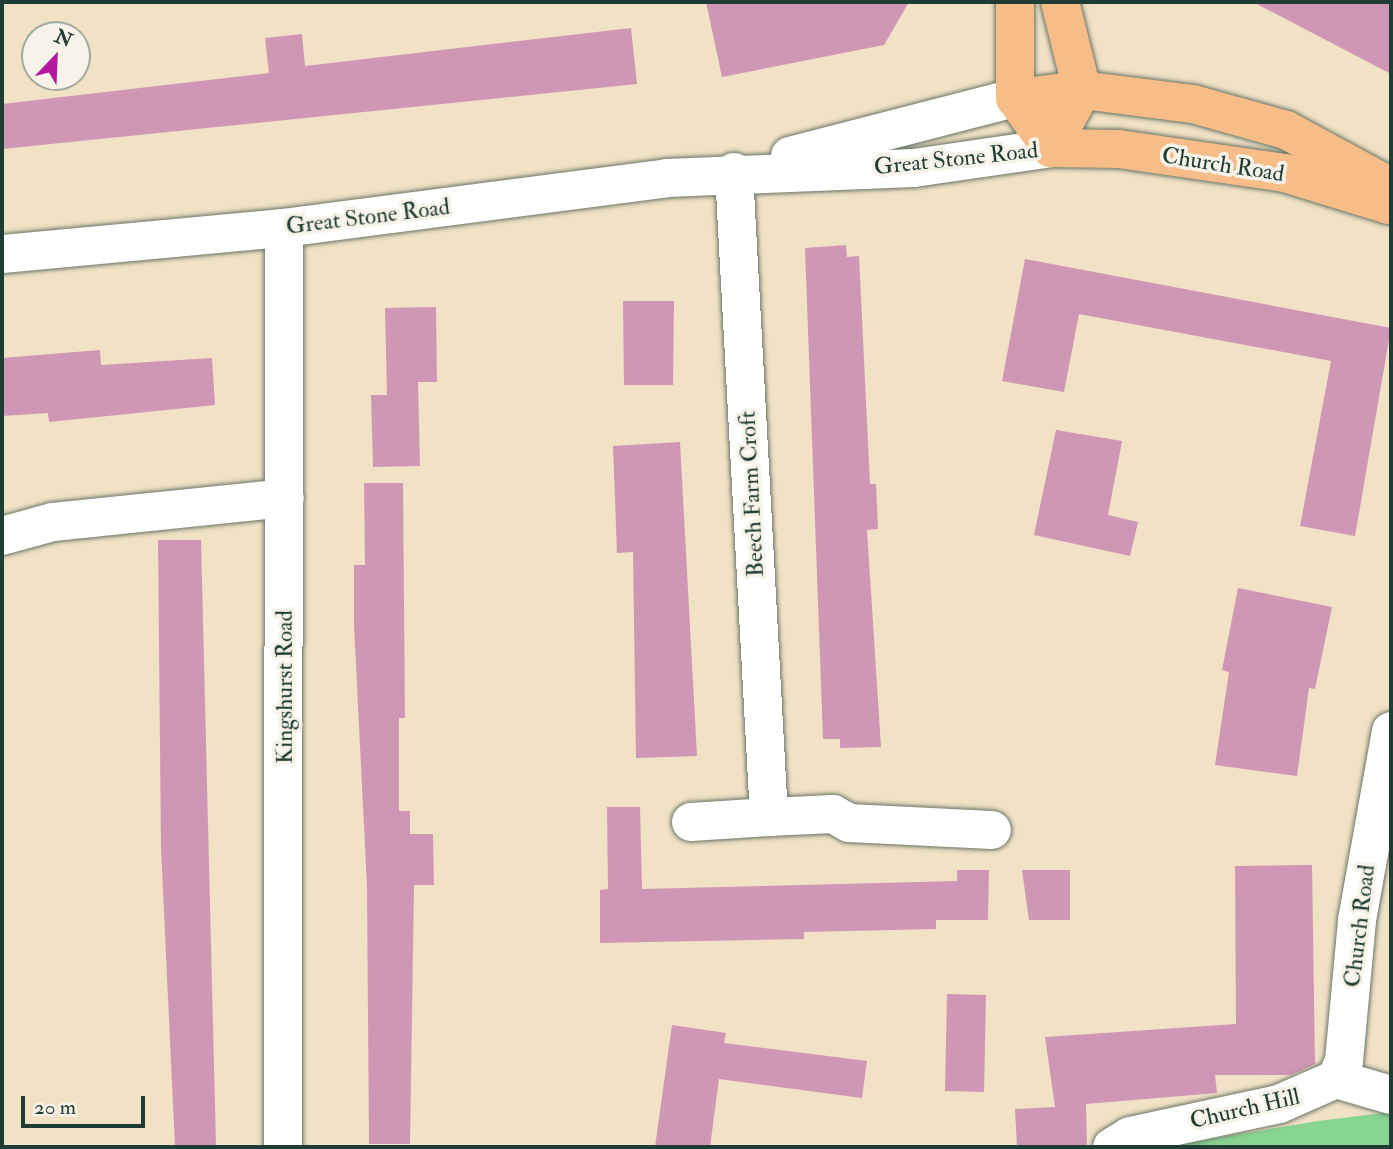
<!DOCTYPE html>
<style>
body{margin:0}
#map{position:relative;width:1393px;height:1149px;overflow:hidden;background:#f1e1c5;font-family:"IM FELL Double Pica",serif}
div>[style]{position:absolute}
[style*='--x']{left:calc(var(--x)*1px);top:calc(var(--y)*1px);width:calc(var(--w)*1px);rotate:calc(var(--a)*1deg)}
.green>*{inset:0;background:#88d491}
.building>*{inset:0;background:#d096b6}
.roads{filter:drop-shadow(0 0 2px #687667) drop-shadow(0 0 2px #687667)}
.minor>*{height:38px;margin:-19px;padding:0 19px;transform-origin:19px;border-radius:19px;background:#fff}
.major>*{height:38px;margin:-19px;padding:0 19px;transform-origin:19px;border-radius:19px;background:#f7bd88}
span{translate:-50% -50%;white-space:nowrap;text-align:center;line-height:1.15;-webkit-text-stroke:7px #f7f3e8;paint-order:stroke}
.street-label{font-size:23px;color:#1f3d34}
.frame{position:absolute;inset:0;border:4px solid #1f3d34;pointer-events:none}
.north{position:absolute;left:21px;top:21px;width:70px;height:70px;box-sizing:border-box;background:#f7f3e8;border:2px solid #a1aaa0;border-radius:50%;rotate:23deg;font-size:19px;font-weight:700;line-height:28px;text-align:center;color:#1f3d34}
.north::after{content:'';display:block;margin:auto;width:24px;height:32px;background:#b5179e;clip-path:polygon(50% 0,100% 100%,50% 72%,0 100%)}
.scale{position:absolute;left:21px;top:1096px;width:124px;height:32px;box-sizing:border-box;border:4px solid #1f3d34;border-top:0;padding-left:9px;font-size:21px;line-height:24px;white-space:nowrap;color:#1f3d34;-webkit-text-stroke:5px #f7f3e8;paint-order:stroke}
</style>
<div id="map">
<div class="green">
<i style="clip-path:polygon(1391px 1112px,1391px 1147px,1163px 1147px,1318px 1121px)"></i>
</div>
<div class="building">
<i style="clip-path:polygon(706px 2px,909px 2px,884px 45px,722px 77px)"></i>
<i style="clip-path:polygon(1253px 2px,1391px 2px,1391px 74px)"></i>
<i style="clip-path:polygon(631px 28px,637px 84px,2px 149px,2px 104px,269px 73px,265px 38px,302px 34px,305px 66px)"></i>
<i style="clip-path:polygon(846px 245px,847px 257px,859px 256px,870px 484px,876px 484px,878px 529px,867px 530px,881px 747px,840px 748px,840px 739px,823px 739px,805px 248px)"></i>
<i style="clip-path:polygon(1025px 259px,1391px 328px,1355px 536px,1300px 526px,1331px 361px,1079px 314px,1064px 392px,1002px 381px)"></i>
<i style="clip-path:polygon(623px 301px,674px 301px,673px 385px,624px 385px)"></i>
<i style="clip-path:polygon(436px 307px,437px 382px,418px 382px,420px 466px,373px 467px,371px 395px,387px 395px,385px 308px)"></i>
<i style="clip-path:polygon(100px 350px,101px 365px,212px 358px,215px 405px,49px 422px,48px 413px,2px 416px,2px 358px)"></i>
<i style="clip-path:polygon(1056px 430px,1122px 441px,1108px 515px,1138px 522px,1130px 556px,1034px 535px)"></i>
<i style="clip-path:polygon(680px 442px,697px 756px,636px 758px,633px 552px,617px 553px,613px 446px)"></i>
<i style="clip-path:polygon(364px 483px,403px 483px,405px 718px,399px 718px,399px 811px,410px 811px,410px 834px,433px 834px,434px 885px,414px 885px,410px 1144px,369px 1144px,367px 886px,354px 625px,354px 565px,365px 565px)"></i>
<i style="clip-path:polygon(158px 540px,201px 540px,216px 1147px,175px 1147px,161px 848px)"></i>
<i style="clip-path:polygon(1238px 588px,1332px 607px,1315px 689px,1309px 688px,1297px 776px,1215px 765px,1229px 672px,1222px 670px)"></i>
<i style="clip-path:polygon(607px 807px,640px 807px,642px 889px,957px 881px,957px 870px,989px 870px,988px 920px,936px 920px,936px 929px,804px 932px,804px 939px,600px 943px,600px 890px,608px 889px)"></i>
<i style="clip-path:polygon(1312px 865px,1315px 1064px,1291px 1075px,1215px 1075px,1217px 1093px,1086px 1104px,1087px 1147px,1017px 1147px,1015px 1109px,1055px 1107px,1045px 1037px,1236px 1024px,1235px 866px)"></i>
<i style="clip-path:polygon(1022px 870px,1070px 870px,1070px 920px,1029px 920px)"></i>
<i style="clip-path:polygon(947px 994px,986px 995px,984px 1092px,945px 1091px)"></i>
<i style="clip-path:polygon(672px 1025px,726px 1033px,724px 1043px,867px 1061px,862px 1098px,719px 1079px,710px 1147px,655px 1147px)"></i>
</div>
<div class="roads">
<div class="minor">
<i style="--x:790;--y:156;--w:232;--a:-14.5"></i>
<i style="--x:2;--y:254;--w:283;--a:-5.3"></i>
<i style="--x:284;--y:228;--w:386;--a:-7.4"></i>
<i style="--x:667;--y:178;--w:247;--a:-2.3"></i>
<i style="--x:914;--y:168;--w:138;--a:-8.3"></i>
<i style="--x:2;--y:536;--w:53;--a:-15.4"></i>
<i style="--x:53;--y:522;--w:233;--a:-5.9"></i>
<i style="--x:769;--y:817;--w:64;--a:-2.7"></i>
<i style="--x:833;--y:814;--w:18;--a:29"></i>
<i style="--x:849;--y:823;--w:143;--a:2.8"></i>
<i style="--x:691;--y:822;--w:78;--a:-3.7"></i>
<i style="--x:769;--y:817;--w:646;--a:-93.11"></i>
<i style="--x:1336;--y:1079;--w:20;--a:-66"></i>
<i style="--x:1344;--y:1061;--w:142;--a:-84.7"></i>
<i style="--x:1357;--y:920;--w:192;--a:-79.8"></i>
<i style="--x:1336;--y:1079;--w:57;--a:16.2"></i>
<i style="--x:283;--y:1147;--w:919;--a:-89.94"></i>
<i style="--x:1112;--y:1147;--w:21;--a:-31"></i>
<i style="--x:1130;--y:1136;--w:152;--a:-12.1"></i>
<i style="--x:1279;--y:1104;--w:62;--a:-23.7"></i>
</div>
<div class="major">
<i style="--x:1015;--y:2;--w:96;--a:90"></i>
<i style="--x:1015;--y:98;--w:62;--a:54.2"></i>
<i style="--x:1015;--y:98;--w:67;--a:-6.8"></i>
<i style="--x:1082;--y:90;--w:112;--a:7.2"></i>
<i style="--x:1193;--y:104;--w:97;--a:15.6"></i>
<i style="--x:1286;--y:130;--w:119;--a:28.5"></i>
<i style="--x:1051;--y:148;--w:68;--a:0.8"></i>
<i style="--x:1119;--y:149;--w:168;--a:8.2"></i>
<i style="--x:1285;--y:173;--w:109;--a:17.1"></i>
<i style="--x:1051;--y:148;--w:66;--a:-61.9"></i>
<i style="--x:1082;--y:90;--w:91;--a:-104"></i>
</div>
</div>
<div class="street-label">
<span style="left:956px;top:159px;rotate:-6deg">Great Stone Road</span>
<span style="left:1223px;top:165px;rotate:9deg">Church Road</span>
<span style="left:368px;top:217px;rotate:-7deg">Great Stone Road</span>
<span style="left:752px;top:494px;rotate:-93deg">Beech Farm Croft</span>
<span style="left:285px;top:687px;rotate:-90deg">Kingshurst Road</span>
<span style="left:1360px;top:926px;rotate:-83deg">Church Road</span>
<span style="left:1245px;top:1109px;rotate:-13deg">Church Hill</span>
</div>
<div class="frame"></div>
<div class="north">N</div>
<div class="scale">20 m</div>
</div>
